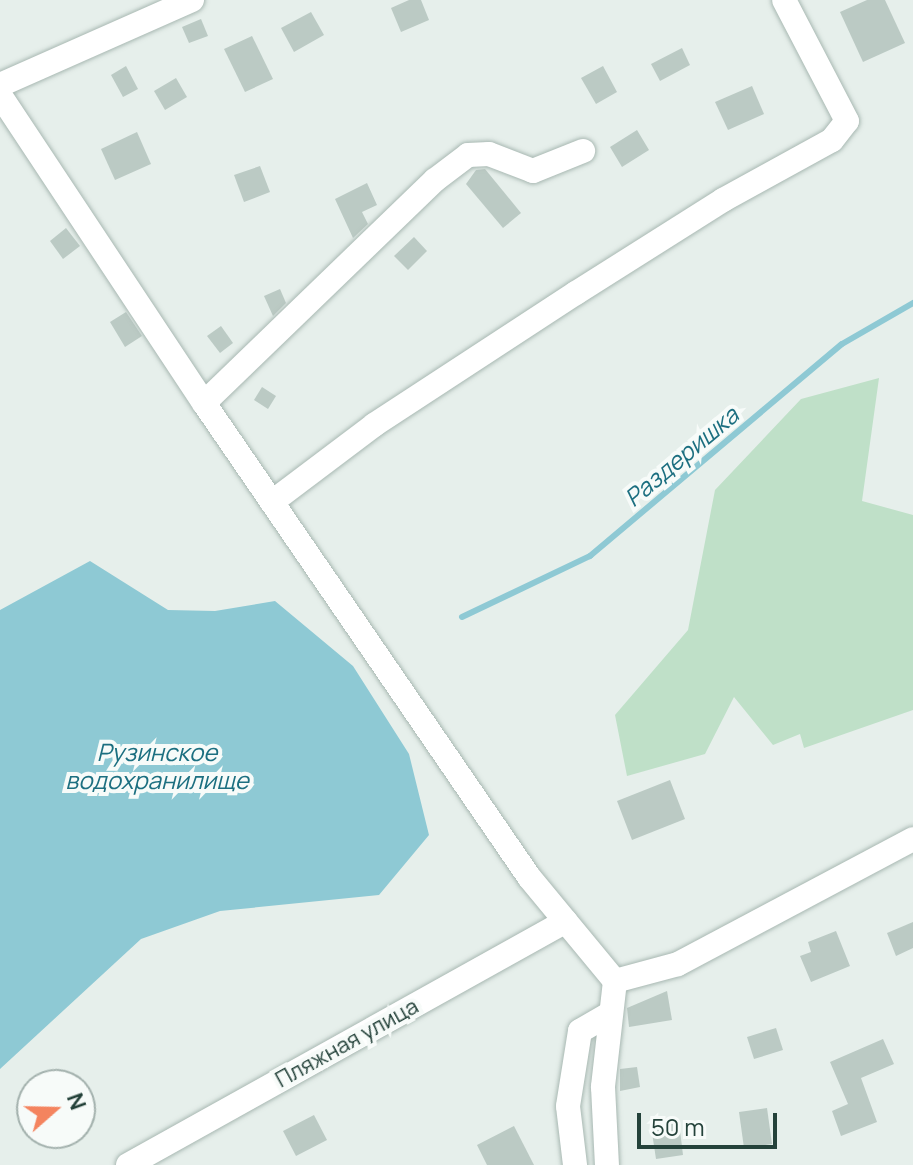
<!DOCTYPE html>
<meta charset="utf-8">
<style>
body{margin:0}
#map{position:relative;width:913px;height:1165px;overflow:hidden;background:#e6efeb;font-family:Manrope,sans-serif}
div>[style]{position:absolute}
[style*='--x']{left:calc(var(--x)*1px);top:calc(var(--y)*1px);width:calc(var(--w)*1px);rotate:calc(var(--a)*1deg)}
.green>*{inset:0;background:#bfe0c8}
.water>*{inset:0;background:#8ec9d4}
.stream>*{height:6px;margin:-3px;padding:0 3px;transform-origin:3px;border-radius:3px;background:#8ec9d4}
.building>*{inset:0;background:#bbcac4}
.roads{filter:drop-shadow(0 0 2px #a8b8b2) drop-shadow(0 0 2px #a8b8b2)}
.minor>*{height:24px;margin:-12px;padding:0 12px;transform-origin:12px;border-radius:12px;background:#fff}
span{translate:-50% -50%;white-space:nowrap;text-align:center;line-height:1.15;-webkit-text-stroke:8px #f7fbf9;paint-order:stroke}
.street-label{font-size:22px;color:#24423a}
.water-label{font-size:24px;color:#1c6f80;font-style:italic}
.north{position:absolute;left:16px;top:1069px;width:80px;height:80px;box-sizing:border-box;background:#f7fbf9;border:2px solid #a3b1ad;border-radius:50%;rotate:70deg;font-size:22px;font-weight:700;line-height:32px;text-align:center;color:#24423a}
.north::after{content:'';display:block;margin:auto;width:28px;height:36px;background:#f4845f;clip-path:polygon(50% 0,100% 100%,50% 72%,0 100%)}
.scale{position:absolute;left:637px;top:1113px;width:140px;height:36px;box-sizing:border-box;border:4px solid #24423a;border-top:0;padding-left:10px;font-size:24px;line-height:28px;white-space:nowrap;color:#24423a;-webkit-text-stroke:6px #f7fbf9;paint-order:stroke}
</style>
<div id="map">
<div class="green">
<i style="clip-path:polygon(879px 378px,862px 501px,913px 515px,913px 710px,804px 748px,800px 734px,773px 745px,734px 697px,705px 754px,627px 776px,615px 715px,688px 630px,715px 490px,801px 399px)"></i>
</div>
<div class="water">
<i style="clip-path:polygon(90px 561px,168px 610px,215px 611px,275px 601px,353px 666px,409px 754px,429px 835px,379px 895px,220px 911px,141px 939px,0 1069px,0 610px)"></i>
</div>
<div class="stream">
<i style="--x:462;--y:617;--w:142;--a:-25.5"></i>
<i style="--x:590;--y:556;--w:329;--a:-40.1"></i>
<i style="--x:842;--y:344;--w:82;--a:-30"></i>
</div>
<div class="building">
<i style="clip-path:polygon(409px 0,421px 0,429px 20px,401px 32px,391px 8px)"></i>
<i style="clip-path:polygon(867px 0,885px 0,905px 43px,863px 62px,840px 12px)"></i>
<i style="clip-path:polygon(311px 12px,324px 35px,294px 52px,281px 28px)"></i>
<i style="clip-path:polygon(201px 19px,208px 36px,189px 43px,182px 27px)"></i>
<i style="clip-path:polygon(252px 36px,273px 79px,245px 92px,224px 49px)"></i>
<i style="clip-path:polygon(682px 48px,690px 65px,660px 81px,651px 64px)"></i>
<i style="clip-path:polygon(126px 66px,138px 89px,123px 97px,111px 75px)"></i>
<i style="clip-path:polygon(603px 66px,617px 92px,596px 104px,581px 78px)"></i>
<i style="clip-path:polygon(176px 78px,187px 97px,165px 110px,154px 91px)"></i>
<i style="clip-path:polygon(752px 86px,764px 114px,728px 130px,715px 102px)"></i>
<i style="clip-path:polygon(637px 130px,649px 150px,622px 167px,610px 147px)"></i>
<i style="clip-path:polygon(137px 132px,151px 164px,115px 180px,101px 149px)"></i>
<i style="clip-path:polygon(260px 166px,270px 192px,244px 202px,234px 175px)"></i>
<i style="clip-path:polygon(485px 169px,521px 213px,503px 228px,466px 184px,476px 170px)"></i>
<i style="clip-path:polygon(367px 183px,377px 205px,362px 212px,368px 224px,353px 238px,335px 199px)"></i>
<i style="clip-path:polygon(66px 228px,80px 246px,63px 259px,50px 241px)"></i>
<i style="clip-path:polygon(414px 237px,427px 251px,408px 270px,394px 256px)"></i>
<i style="clip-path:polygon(280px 289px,286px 303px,273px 316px,264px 296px)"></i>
<i style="clip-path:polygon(126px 312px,142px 336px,125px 347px,110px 322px)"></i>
<i style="clip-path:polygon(221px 326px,233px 343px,220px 353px,207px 336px)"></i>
<i style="clip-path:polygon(262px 387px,276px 396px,268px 409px,254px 400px)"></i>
<i style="clip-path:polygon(670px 780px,685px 819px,632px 840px,617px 801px)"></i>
<i style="clip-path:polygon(913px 922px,913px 948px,896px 956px,887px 933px)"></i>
<i style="clip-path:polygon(836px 931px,850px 966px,811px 982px,800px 956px,811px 952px,808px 942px)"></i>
<i style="clip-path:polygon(667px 991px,672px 1020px,629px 1027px,627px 1008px)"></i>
<i style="clip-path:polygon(776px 1028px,783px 1050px,754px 1059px,747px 1037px)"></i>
<i style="clip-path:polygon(883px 1039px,894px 1064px,861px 1078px,877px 1122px,841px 1136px,832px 1111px,848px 1104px,830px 1062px)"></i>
<i style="clip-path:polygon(637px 1067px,640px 1087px,620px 1091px,620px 1069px)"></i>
<i style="clip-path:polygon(767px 1108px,772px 1144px,744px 1148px,739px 1112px)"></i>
<i style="clip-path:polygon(314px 1115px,327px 1140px,296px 1156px,283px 1131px)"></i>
<i style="clip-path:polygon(679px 1122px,683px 1155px,656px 1159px,651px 1126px)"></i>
<i style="clip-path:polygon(514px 1126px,534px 1165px,487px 1165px,477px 1145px)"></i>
</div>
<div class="roads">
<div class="minor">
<i style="--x:0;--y:85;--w:210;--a:-23.9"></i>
<i style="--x:0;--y:95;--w:369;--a:56.5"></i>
<i style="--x:204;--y:403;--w:575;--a:55.56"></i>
<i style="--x:529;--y:877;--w:135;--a:50.4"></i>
<i style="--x:615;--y:981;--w:107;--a:96.5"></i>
<i style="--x:603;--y:1087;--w:78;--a:87.1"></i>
<i style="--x:204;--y:403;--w:321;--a:-44"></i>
<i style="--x:435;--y:180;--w:41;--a:-37.1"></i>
<i style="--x:468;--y:155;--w:21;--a:-3"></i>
<i style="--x:489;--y:154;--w:47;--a:21.1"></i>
<i style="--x:533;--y:171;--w:54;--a:-21.8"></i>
<i style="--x:272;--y:502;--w:128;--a:-37"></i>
<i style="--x:374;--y:425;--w:241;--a:-33.2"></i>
<i style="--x:576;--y:293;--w:174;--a:-32.3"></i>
<i style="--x:723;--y:200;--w:124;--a:-28.8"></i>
<i style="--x:832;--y:140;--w:24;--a:-52"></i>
<i style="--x:847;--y:121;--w:136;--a:-117.5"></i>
<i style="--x:615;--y:981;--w:65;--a:-15.1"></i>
<i style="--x:678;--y:964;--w:266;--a:-28"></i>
<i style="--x:128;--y:1165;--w:501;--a:-29.12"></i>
<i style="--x:575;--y:1165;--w:59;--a:-96.8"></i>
<i style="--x:568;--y:1106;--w:76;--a:-80.9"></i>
<i style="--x:580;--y:1031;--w:34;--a:-30"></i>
</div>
</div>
<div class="street-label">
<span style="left:347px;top:1043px;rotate:-29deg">Пляжная улица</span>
</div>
<div class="water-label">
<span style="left:681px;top:456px;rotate:-40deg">Раздеришка</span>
<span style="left:157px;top:766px">Рузинское<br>водохранилище</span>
</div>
<div class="north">N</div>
<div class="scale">50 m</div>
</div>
